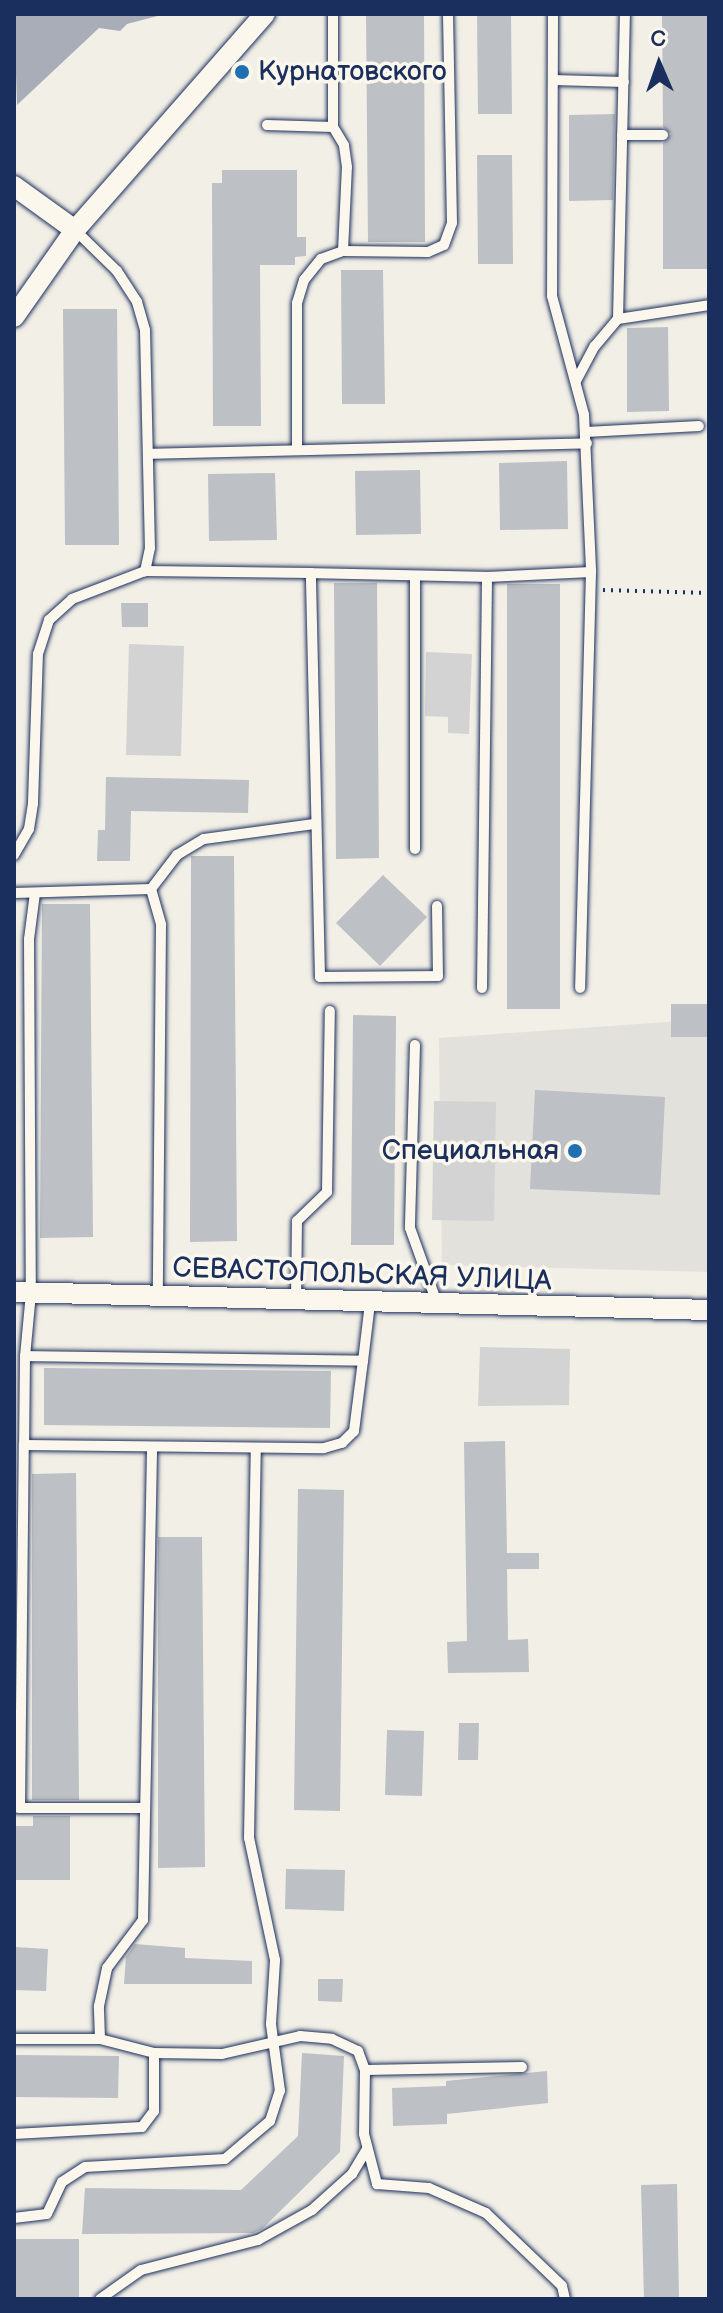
<!DOCTYPE html>
<meta charset="utf-8">
<style>
body{margin:0}
#map{position:relative;width:723px;height:2313px;overflow:hidden;background:#f2efe6;font-family:"Balsamiq Sans",sans-serif}
div>[style]{position:absolute}
[style*='--x']{left:calc(var(--x)*1px);top:calc(var(--y)*1px);width:calc(var(--w)*1px);rotate:calc(var(--a)*1deg)}
.built>*{inset:0;background:#e2e1dc}
.green>*{inset:0;background:#d2d3d2}
.water>*{inset:0;background:#a9adb7}
.building>*{inset:0;background:#bdc0c4}
.path>*{height:4px;margin-top:-2px;transform-origin:0;background:repeating-linear-gradient(90deg,#1b2f5e 0 2px,transparent 0 8px)}
.roads{filter:drop-shadow(0 0 2px #1b2f5e) drop-shadow(0 0 2px #1b2f5e)}
.lane>*{height:10px;margin:-5px;padding:0 5px;transform-origin:5px;border-radius:5px;background:#fbf7ec}
.street>*{height:20px;margin:-10px;padding:0 10px;transform-origin:10px;border-radius:10px;background:#fbf7ec}
.dots>*{width:22px;height:22px;translate:-50% -50%;box-sizing:border-box;border:4px solid #fbf7ec;border-radius:50%}
span{translate:-50% -50%;white-space:nowrap;text-align:center;line-height:1.15;-webkit-text-stroke:7px #fbf7ec;paint-order:stroke}
.poi-label{font-size:28px;color:#1b2f5e}
.left{translate:0 -50%;text-align:left}
.right{translate:-100% -50%;text-align:right}
.street-label{font-size:28px;color:#1b2f5e}
.frame{position:absolute;inset:0;border:16px solid #1b2f5e;pointer-events:none}
.north{position:absolute;left:619px;top:24px;width:80px;height:80px;-webkit-text-stroke:6px #fbf7ec;paint-order:stroke;rotate:358deg;font-size:22px;font-weight:700;line-height:32px;text-align:center;color:#1b2f5e}
.north::after{content:'';display:block;margin:auto;width:28px;height:36px;background:#1b2f5e;clip-path:polygon(50% 0,100% 100%,50% 72%,0 100%)}
</style>
<div id="map">
<div class="built">
<i style="clip-path:polygon(709px 1019px,709px 1272px,442px 1265px,439px 1038px)"></i>
</div>
<div class="green">
<i style="clip-path:polygon(129px 644px,184px 646px,181px 756px,126px 755px)"></i>
<i style="clip-path:polygon(426px 652px,472px 654px,469px 734px,448px 733px,448px 717px,425px 716px)"></i>
<i style="clip-path:polygon(434px 1101px,496px 1102px,494px 1221px,432px 1220px)"></i>
<i style="clip-path:polygon(480px 1347px,570px 1349px,569px 1405px,478px 1406px)"></i>
</div>
<div class="water">
<i style="clip-path:polygon(14px 14px,165px 14px,127px 24px,120px 31px,99px 28px,17px 105px)"></i>
</div>
<div class="building">
<i style="clip-path:polygon(366px 14px,424px 14px,425px 242px,368px 242px)"></i>
<i style="clip-path:polygon(477px 14px,511px 14px,512px 114px,478px 114px)"></i>
<i style="clip-path:polygon(662px 14px,708px 14px,709px 269px,663px 269px,663px 143px,671px 134px,663px 127px)"></i>
<i style="clip-path:polygon(615px 114px,613px 200px,569px 201px,569px 115px)"></i>
<i style="clip-path:polygon(477px 155px,512px 155px,513px 264px,478px 264px)"></i>
<i style="clip-path:polygon(222px 170px,297px 170px,297px 237px,306px 237px,306px 256px,295px 257px,295px 265px,260px 265px,261px 426px,213px 426px,212px 183px,222px 183px)"></i>
<i style="clip-path:polygon(341px 270px,383px 270px,385px 404px,342px 404px)"></i>
<i style="clip-path:polygon(63px 309px,117px 309px,119px 545px,65px 545px)"></i>
<i style="clip-path:polygon(668px 327px,669px 411px,627px 412px,627px 328px)"></i>
<i style="clip-path:polygon(567px 461px,568px 529px,500px 530px,499px 463px)"></i>
<i style="clip-path:polygon(420px 470px,421px 534px,356px 535px,355px 471px)"></i>
<i style="clip-path:polygon(275px 473px,277px 540px,209px 541px,208px 474px)"></i>
<i style="clip-path:polygon(334px 583px,377px 583px,379px 858px,336px 859px)"></i>
<i style="clip-path:polygon(507px 584px,560px 584px,560px 1009px,507px 1009px)"></i>
<i style="clip-path:polygon(121px 603px,148px 603px,148px 627px,122px 627px)"></i>
<i style="clip-path:polygon(106px 777px,249px 780px,248px 813px,131px 811px,130px 861px,97px 861px,98px 830px,105px 830px)"></i>
<i style="clip-path:polygon(191px 856px,234px 856px,237px 1241px,190px 1242px)"></i>
<i style="clip-path:polygon(383px 875px,427px 917px,380px 966px,336px 923px)"></i>
<i style="clip-path:polygon(42px 904px,90px 904px,93px 1237px,40px 1238px)"></i>
<i style="clip-path:polygon(671px 1004px,709px 1004px,709px 1037px,671px 1037px)"></i>
<i style="clip-path:polygon(353px 1015px,396px 1016px,394px 1245px,351px 1245px)"></i>
<i style="clip-path:polygon(535px 1090px,665px 1097px,660px 1195px,530px 1189px)"></i>
<i style="clip-path:polygon(44px 1368px,331px 1371px,330px 1428px,44px 1425px)"></i>
<i style="clip-path:polygon(505px 1441px,507px 1553px,539px 1553px,539px 1569px,507px 1569px,508px 1640px,528px 1639px,529px 1672px,448px 1673px,447px 1642px,467px 1641px,464px 1442px)"></i>
<i style="clip-path:polygon(76px 1473px,79px 1800px,32px 1800px,32px 1474px)"></i>
<i style="clip-path:polygon(298px 1489px,344px 1490px,340px 1811px,294px 1810px)"></i>
<i style="clip-path:polygon(158px 1537px,202px 1537px,205px 1867px,158px 1868px)"></i>
<i style="clip-path:polygon(459px 1723px,479px 1723px,478px 1760px,458px 1760px)"></i>
<i style="clip-path:polygon(387px 1730px,424px 1731px,422px 1796px,385px 1795px)"></i>
<i style="clip-path:polygon(33px 1816px,70px 1816px,70px 1880px,14px 1880px,14px 1826px,33px 1826px)"></i>
<i style="clip-path:polygon(286px 1869px,345px 1870px,344px 1911px,285px 1909px)"></i>
<i style="clip-path:polygon(135px 1944px,185px 1948px,185px 1958px,252px 1961px,252px 1984px,124px 1984px,126px 1957px)"></i>
<i style="clip-path:polygon(14px 1947px,48px 1949px,46px 1991px,14px 1990px)"></i>
<i style="clip-path:polygon(318px 1979px,343px 1979px,342px 2002px,318px 2001px)"></i>
<i style="clip-path:polygon(302px 2053px,344px 2056px,340px 2152px,262px 2229px,253px 2233px,82px 2234px,85px 2188px,241px 2190px,298px 2136px)"></i>
<i style="clip-path:polygon(14px 2055px,119px 2056px,118px 2098px,14px 2097px)"></i>
<i style="clip-path:polygon(547px 2071px,548px 2103px,447px 2114px,447px 2124px,393px 2126px,392px 2088px,446px 2086px,446px 2081px)"></i>
<i style="clip-path:polygon(677px 2184px,679px 2299px,644px 2299px,641px 2185px)"></i>
<i style="clip-path:polygon(14px 2239px,79px 2239px,79px 2299px,14px 2299px)"></i>
</div>
<div class="path">
<i style="--x:603;--y:590;--w:106;--a:1.6"></i>
</div>
<div class="roads">
<div class="lane">
<i style="--x:553;--y:14;--w:282;--a:90.2"></i>
<i style="--x:552;--y:296;--w:123;--a:74.9"></i>
<i style="--x:584;--y:415;--w:157;--a:87.4"></i>
<i style="--x:591;--y:572;--w:416;--a:91.5"></i>
<i style="--x:553;--y:80;--w:71;--a:1.6"></i>
<i style="--x:267;--y:125;--w:66;--a:1.7"></i>
<i style="--x:333;--y:127;--w:113;--a:-90"></i>
<i style="--x:622;--y:135;--w:41;--a:0"></i>
<i style="--x:75;--y:230;--w:59;--a:44.3"></i>
<i style="--x:117;--y:271;--w:37;--a:57"></i>
<i style="--x:137;--y:302;--w:29;--a:74"></i>
<i style="--x:145;--y:330;--w:218;--a:88.7"></i>
<i style="--x:150;--y:548;--w:24;--a:102"></i>
<i style="--x:343;--y:251;--w:85;--a:0.7"></i>
<i style="--x:428;--y:252;--w:17;--a:-24"></i>
<i style="--x:444;--y:245;--w:23;--a:-70"></i>
<i style="--x:452;--y:223;--w:209;--a:-91.1"></i>
<i style="--x:618;--y:319;--w:305;--a:-88.7"></i>
<i style="--x:576;--y:381;--w:40;--a:-62"></i>
<i style="--x:595;--y:346;--w:35;--a:-50"></i>
<i style="--x:618;--y:319;--w:92;--a:-8.7"></i>
<i style="--x:586;--y:432;--w:113;--a:-3"></i>
<i style="--x:297;--y:449;--w:146;--a:-90"></i>
<i style="--x:297;--y:303;--w:24;--a:-73"></i>
<i style="--x:304;--y:280;--w:27;--a:-51"></i>
<i style="--x:321;--y:259;--w:23;--a:-20"></i>
<i style="--x:343;--y:251;--w:84;--a:-87.3"></i>
<i style="--x:347;--y:167;--w:22;--a:-98"></i>
<i style="--x:344;--y:145;--w:21;--a:-121"></i>
<i style="--x:148;--y:454;--w:439;--a:-1.4"></i>
<i style="--x:415;--y:576;--w:273;--a:90"></i>
<i style="--x:14;--y:855;--w:30;--a:-60"></i>
<i style="--x:29;--y:829;--w:26;--a:-81"></i>
<i style="--x:33;--y:803;--w:149;--a:-88.1"></i>
<i style="--x:38;--y:654;--w:36;--a:-72"></i>
<i style="--x:49;--y:620;--w:31;--a:-42"></i>
<i style="--x:72;--y:599;--w:78;--a:-21"></i>
<i style="--x:145;--y:571;--w:166;--a:0.7"></i>
<i style="--x:151;--y:889;--w:37;--a:74"></i>
<i style="--x:161;--y:925;--w:372;--a:90.5"></i>
<i style="--x:14;--y:893;--w:137;--a:-1.7"></i>
<i style="--x:151;--y:889;--w:43;--a:-52.6"></i>
<i style="--x:177;--y:855;--w:31;--a:-31"></i>
<i style="--x:204;--y:839;--w:111;--a:-7.8"></i>
<i style="--x:35;--y:893;--w:46;--a:97.4"></i>
<i style="--x:29;--y:939;--w:354;--a:89.7"></i>
<i style="--x:31;--y:1293;--w:63;--a:95.4"></i>
<i style="--x:25;--y:1356;--w:338;--a:0.8"></i>
<i style="--x:363;--y:1361;--w:58;--a:-83.1"></i>
<i style="--x:437;--y:906;--w:70;--a:89.2"></i>
<i style="--x:438;--y:976;--w:118;--a:179.5"></i>
<i style="--x:320;--y:977;--w:404;--a:-91.3"></i>
<i style="--x:311;--y:573;--w:176;--a:1.3"></i>
<i style="--x:482;--y:988;--w:411;--a:-89.3"></i>
<i style="--x:487;--y:577;--w:104;--a:-2.8"></i>
<i style="--x:415;--y:1045;--w:183;--a:91.6"></i>
<i style="--x:410;--y:1228;--w:80;--a:70.2"></i>
<i style="--x:296;--y:1301;--w:80;--a:-89.3"></i>
<i style="--x:297;--y:1221;--w:42;--a:-44"></i>
<i style="--x:327;--y:1192;--w:181;--a:-89.1"></i>
<i style="--x:25;--y:1356;--w:89;--a:90.6"></i>
<i style="--x:24;--y:1445;--w:300;--a:0.6"></i>
<i style="--x:324;--y:1448;--w:19;--a:-16"></i>
<i style="--x:342;--y:1443;--w:17;--a:-45"></i>
<i style="--x:354;--y:1431;--w:71;--a:-82.7"></i>
<i style="--x:14;--y:1807;--w:6;--a:9"></i>
<i style="--x:20;--y:1808;--w:363;--a:-89.4"></i>
<i style="--x:20;--y:1808;--w:124;--a:0"></i>
<i style="--x:14;--y:2039;--w:86;--a:0"></i>
<i style="--x:100;--y:2039;--w:56;--a:14.5"></i>
<i style="--x:100;--y:2039;--w:33;--a:-92"></i>
<i style="--x:99;--y:2006;--w:39;--a:-78"></i>
<i style="--x:107;--y:1968;--w:60;--a:-53.1"></i>
<i style="--x:143;--y:1920;--w:473;--a:-88.9"></i>
<i style="--x:365;--y:2070;--w:64;--a:90.9"></i>
<i style="--x:364;--y:2134;--w:52;--a:75.4"></i>
<i style="--x:377;--y:2184;--w:52;--a:4.4"></i>
<i style="--x:429;--y:2188;--w:62;--a:23.7"></i>
<i style="--x:486;--y:2213;--w:105;--a:43.8"></i>
<i style="--x:562;--y:2286;--w:13;--a:77"></i>
<i style="--x:14;--y:2134;--w:128;--a:-3.1"></i>
<i style="--x:142;--y:2127;--w:20;--a:-53"></i>
<i style="--x:154;--y:2111;--w:58;--a:-90"></i>
<i style="--x:154;--y:2053;--w:68;--a:0.8"></i>
<i style="--x:222;--y:2054;--w:80;--a:-13"></i>
<i style="--x:300;--y:2036;--w:32;--a:5"></i>
<i style="--x:332;--y:2039;--w:29;--a:25"></i>
<i style="--x:358;--y:2051;--w:20;--a:70"></i>
<i style="--x:365;--y:2070;--w:157;--a:-1.1"></i>
<i style="--x:14;--y:2218;--w:33;--a:-7"></i>
<i style="--x:47;--y:2214;--w:35;--a:-65"></i>
<i style="--x:62;--y:2182;--w:27;--a:-33"></i>
<i style="--x:85;--y:2167;--w:140;--a:-3.3"></i>
<i style="--x:225;--y:2159;--w:59;--a:-40.2"></i>
<i style="--x:270;--y:2121;--w:32;--a:-72"></i>
<i style="--x:280;--y:2091;--w:68;--a:-97.7"></i>
<i style="--x:271;--y:2024;--w:64;--a:-86.4"></i>
<i style="--x:275;--y:1960;--w:125;--a:-102"></i>
<i style="--x:249;--y:1838;--w:390;--a:-89"></i>
<i style="--x:100;--y:2299;--w:50;--a:-35.3"></i>
<i style="--x:141;--y:2270;--w:121;--a:-14.4"></i>
<i style="--x:258;--y:2240;--w:62;--a:-29.1"></i>
<i style="--x:312;--y:2210;--w:54;--a:-42"></i>
<i style="--x:352;--y:2174;--w:27;--a:-59"></i>
</div>
<div class="street">
<i style="--x:14;--y:186;--w:75;--a:35.8"></i>
<i style="--x:14;--y:317;--w:106;--a:-55"></i>
<i style="--x:75;--y:230;--w:288;--a:-48.7"></i>
<i style="--x:14;--y:1292;--w:695;--a:1.48"></i>
</div>
</div>
<div class="dots">
<i style="left:242px;top:72px;background:#1f6fb2"></i>
<i style="left:575px;top:1151px;background:#1f6fb2"></i>
</div>
<div class="poi-label">
<span class="left" style="left:258px;top:72px">Курнатовского</span>
<span class="right" style="left:559px;top:1151px">Специальная</span>
</div>
<div class="street-label">
<span style="left:362px;top:1275px;rotate:2deg">СЕВАСТОПОЛЬСКАЯ УЛИЦА</span>
</div>
<div class="frame"></div>
<div class="north">С</div>
</div>
